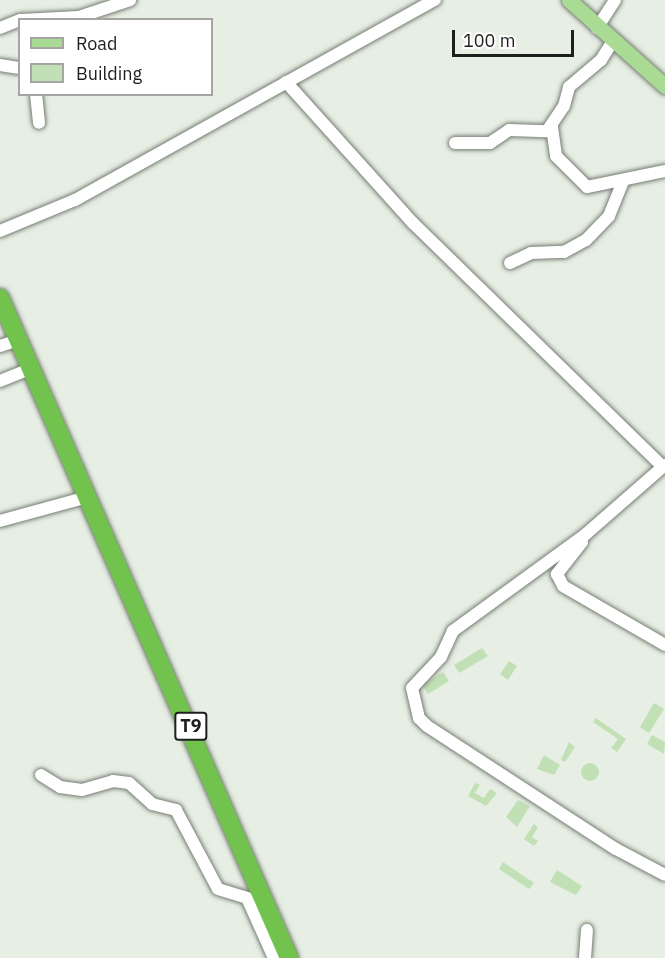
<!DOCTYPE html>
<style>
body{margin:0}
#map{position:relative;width:665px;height:958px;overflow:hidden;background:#e7efe4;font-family:"IBM Plex Sans",sans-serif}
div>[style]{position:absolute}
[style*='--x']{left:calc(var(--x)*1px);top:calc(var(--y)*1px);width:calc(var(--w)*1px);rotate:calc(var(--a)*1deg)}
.building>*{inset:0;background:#c1e0b5}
.round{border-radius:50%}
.roads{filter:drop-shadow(0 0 2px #767d74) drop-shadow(0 0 2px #767d74)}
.minor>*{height:12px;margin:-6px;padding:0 6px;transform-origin:6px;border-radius:6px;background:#fff}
.major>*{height:15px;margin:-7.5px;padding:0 7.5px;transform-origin:7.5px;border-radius:7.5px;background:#aadb94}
.highway>*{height:18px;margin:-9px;padding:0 9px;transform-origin:9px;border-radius:9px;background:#72c34d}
span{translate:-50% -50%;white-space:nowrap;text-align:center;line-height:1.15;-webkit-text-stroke:6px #fff;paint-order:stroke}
.shield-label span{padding:2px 4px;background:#fff;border:2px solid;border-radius:4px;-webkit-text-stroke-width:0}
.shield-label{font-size:18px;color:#1d1f1c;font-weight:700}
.legend{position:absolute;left:18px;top:18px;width:195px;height:78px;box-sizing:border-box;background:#fff;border:2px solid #a5a5a4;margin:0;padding:8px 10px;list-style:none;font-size:18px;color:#1d1f1c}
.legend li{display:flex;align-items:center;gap:12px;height:30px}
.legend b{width:30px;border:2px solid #a5a5a4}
.scale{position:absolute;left:452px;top:30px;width:122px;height:27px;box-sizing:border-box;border:3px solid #1d1f1c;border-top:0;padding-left:8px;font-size:18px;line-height:21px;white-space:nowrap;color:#1d1f1c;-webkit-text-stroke:4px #fff;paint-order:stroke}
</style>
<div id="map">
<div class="building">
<i style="clip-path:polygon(482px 648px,488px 656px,459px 673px,454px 665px)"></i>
<i style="clip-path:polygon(509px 661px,517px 666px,508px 680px,500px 674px)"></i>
<i style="clip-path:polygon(443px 672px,449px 681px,428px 694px,422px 685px)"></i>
<i style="clip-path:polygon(654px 703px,664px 709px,649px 733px,640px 727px)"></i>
<i style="clip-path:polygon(596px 718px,626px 739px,617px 752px,611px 748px,618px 739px,593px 722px)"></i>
<i style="clip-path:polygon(652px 735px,665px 742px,664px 754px,647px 744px)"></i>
<i style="clip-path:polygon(569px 742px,575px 747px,565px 762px,561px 760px)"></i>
<i style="clip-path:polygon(544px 755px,560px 765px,554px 775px,537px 769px)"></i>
<i class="round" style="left:581px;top:763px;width:18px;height:18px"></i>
<i style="clip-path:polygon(475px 783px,480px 785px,475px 793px,484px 798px,490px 789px,497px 793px,486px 806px,468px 796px)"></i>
<i style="clip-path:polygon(518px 800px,530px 806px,517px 827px,506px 817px)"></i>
<i style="clip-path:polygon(534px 824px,538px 827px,532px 837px,538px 841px,534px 846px,524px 839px)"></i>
<i style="clip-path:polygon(503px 862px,534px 883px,529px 889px,499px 869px)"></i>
<i style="clip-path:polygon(557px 870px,582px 886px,576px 895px,550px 882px)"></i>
</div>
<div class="roads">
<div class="minor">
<i style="--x:21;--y:20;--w:58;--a:-3"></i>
<i style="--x:79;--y:17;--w:54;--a:-18.4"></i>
<i style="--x:0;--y:28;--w:22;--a:-22"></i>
<i style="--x:597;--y:28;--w:33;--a:-57"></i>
<i style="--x:0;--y:65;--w:20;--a:9"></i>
<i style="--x:286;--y:82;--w:190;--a:48"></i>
<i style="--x:413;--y:223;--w:349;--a:44.3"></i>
<i style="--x:36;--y:94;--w:29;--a:84"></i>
<i style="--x:552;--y:127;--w:29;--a:82"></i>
<i style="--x:556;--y:156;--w:44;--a:45"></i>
<i style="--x:587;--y:187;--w:80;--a:-11.6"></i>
<i style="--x:455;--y:143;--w:35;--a:0"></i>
<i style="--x:490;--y:143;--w:23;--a:-34"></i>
<i style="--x:509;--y:130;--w:38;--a:2"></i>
<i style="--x:547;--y:131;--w:30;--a:-56"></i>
<i style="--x:564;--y:106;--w:20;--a:-75"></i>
<i style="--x:569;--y:87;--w:42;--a:-40.2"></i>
<i style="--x:601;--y:60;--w:22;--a:-58"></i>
<i style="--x:0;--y:231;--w:81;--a:-22.5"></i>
<i style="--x:75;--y:200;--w:412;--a:-29.1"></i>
<i style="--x:510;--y:263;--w:23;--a:-25"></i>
<i style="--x:531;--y:253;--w:33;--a:-2"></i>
<i style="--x:564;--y:252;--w:25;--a:-29"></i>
<i style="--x:586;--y:240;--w:33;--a:-46"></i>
<i style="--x:609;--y:216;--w:38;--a:-68"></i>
<i style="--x:0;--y:346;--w:19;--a:-18"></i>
<i style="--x:0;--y:381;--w:32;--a:-22"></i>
<i style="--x:665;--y:465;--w:105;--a:138.9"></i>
<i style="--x:586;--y:534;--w:165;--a:143.9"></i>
<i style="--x:453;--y:631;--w:29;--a:115"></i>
<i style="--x:441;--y:657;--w:42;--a:133.1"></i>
<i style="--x:412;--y:688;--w:31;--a:77"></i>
<i style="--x:419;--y:718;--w:11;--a:45"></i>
<i style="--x:427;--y:726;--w:225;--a:33.1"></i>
<i style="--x:616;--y:849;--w:55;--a:28"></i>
<i style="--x:0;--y:521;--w:91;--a:-15.3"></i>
<i style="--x:582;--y:542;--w:41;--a:128"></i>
<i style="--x:557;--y:574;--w:13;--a:63"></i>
<i style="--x:563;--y:586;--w:118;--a:30"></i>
<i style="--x:41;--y:775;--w:22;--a:32"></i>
<i style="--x:60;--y:787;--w:22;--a:8"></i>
<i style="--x:82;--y:790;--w:32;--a:-16"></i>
<i style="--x:113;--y:781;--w:16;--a:7"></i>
<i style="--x:129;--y:783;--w:31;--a:42"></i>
<i style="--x:152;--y:804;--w:25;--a:14"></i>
<i style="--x:176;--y:810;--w:89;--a:62"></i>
<i style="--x:218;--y:889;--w:30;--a:17"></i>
<i style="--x:247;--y:898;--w:66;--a:65.8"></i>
<i style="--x:585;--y:958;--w:28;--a:-86"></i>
</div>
<div class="major">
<i style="--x:569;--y:0;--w:129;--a:41.9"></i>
</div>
<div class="highway">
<i style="--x:0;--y:298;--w:721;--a:66.35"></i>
</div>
</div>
<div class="shield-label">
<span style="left:191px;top:726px">T9</span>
</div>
<ul class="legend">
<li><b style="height:8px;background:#aadb94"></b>Road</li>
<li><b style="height:16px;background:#c1e0b5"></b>Building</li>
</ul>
<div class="scale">100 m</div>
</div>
